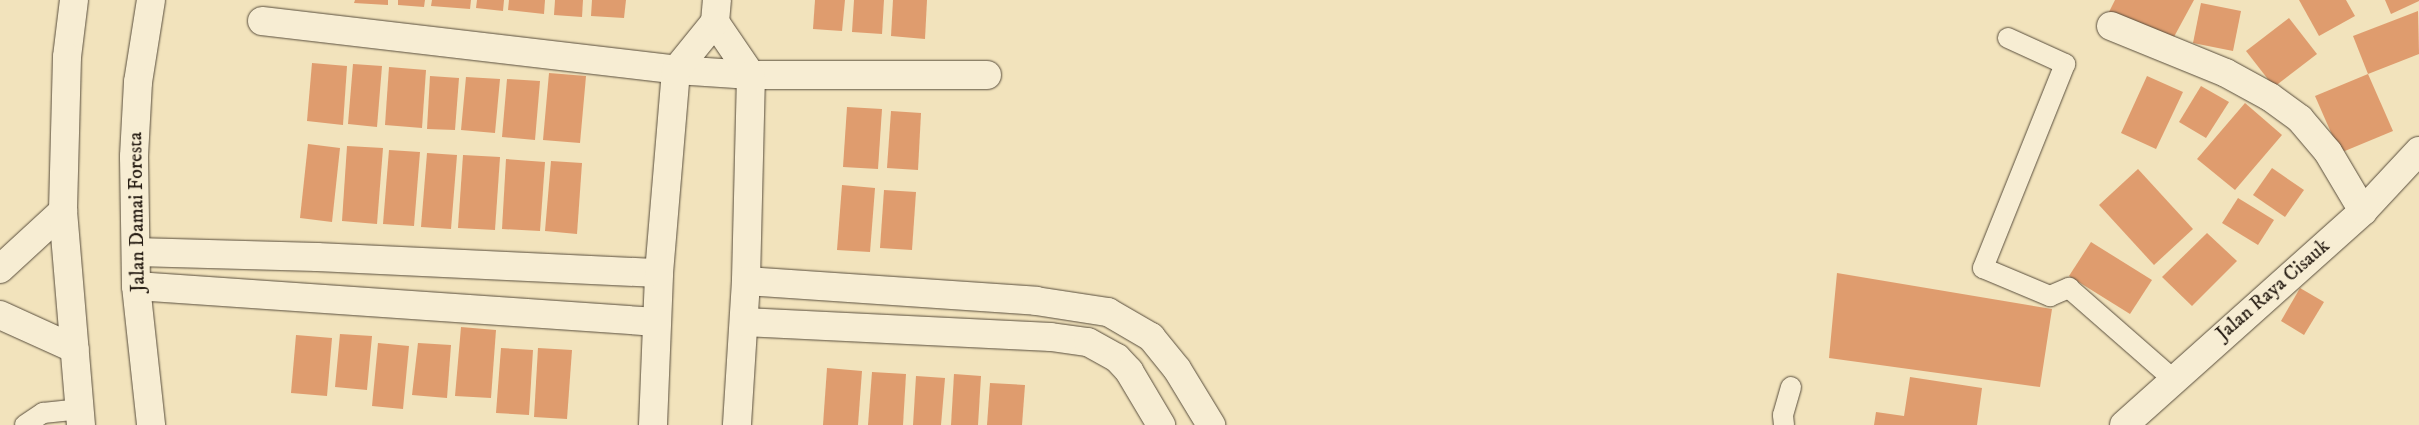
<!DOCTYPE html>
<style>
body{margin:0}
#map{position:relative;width:2419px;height:425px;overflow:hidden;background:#f2e3bc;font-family:"IM FELL DW Pica",serif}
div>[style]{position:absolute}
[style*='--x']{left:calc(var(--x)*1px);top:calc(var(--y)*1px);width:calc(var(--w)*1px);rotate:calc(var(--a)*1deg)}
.building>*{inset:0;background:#df9c6e}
.roads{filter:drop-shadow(0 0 1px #584d3c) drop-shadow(0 0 1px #584d3c)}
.service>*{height:20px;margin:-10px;padding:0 10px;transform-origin:10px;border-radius:10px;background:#f7edd3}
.minor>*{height:28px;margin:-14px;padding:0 14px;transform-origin:14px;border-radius:14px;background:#f7edd3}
.tertiary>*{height:28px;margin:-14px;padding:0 14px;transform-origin:14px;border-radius:14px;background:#f7edd3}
.secondary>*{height:28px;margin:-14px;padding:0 14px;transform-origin:14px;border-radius:14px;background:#f7edd3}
span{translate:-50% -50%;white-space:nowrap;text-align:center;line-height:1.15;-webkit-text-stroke:4px #f7edd3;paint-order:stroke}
.street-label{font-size:20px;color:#251b12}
</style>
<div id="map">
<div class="building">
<i style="clip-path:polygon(355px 0,388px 0,388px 5px,354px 3px)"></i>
<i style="clip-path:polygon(398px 0,425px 0,424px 7px,398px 5px)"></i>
<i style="clip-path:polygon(432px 0,471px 0,470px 9px,431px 6px)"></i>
<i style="clip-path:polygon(477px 0,504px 0,503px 11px,476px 8px)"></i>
<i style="clip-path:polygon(509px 0,545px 0,544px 14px,508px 10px)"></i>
<i style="clip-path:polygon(555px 0,583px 0,582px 17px,554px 15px)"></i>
<i style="clip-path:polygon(592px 0,626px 0,624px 18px,591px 16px)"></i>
<i style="clip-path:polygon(815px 0,845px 0,842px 31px,813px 29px)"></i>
<i style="clip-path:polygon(854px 0,884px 0,882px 34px,852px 32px)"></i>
<i style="clip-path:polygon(893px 0,927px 0,925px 39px,891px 36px)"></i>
<i style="clip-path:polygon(2115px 0,2194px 0,2169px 46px,2108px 14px)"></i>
<i style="clip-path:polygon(2299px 0,2346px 0,2355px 16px,2319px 36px)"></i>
<i style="clip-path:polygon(2385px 0,2419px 0,2419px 1px,2391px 14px)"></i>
<i style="clip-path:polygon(2201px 3px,2241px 11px,2233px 51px,2193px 43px)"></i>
<i style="clip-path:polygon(2418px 11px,2419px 54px,2368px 74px,2353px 36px)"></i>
<i style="clip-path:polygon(2289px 18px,2317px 54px,2274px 87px,2246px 51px)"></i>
<i style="clip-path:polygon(312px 63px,347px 66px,343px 125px,307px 121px)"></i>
<i style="clip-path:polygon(353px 64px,382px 66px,377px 127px,348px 124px)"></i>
<i style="clip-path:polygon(389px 67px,426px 70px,422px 128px,385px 125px)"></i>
<i style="clip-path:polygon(549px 73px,586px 76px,580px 143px,543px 140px)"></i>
<i style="clip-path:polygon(2368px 74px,2393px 131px,2340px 153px,2315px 96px)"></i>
<i style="clip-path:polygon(430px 76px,459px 78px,455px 130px,427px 129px)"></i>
<i style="clip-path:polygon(2147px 76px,2183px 92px,2156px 149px,2121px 133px)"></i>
<i style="clip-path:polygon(466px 77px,500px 79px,495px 133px,461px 130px)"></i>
<i style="clip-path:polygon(507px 79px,540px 81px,535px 140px,502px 137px)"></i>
<i style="clip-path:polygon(2201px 86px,2229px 102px,2206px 138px,2179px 122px)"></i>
<i style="clip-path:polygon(2245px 103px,2282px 135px,2235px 190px,2197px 159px)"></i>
<i style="clip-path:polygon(847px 107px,882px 109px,878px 169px,843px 167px)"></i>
<i style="clip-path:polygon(891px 111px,921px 113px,918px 170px,887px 168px)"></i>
<i style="clip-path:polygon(308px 144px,340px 148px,332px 222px,300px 218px)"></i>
<i style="clip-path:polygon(347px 146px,383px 148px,377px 224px,342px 221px)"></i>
<i style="clip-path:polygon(389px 150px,420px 152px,414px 226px,383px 224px)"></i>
<i style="clip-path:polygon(427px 153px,457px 155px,451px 229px,421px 227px)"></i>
<i style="clip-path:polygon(463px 155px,500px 157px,495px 230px,458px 228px)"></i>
<i style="clip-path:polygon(506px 159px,545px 162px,540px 231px,502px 229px)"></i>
<i style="clip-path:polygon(551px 161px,582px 163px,577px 234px,545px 231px)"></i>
<i style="clip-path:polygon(2272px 168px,2304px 190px,2285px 217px,2253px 195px)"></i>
<i style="clip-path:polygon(2138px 169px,2193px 229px,2154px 265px,2099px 205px)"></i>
<i style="clip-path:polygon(842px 185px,875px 188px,870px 252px,837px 250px)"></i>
<i style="clip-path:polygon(884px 190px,916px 192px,912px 250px,880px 248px)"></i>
<i style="clip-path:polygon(2238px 198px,2274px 220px,2258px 245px,2222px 223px)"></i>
<i style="clip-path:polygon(2207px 233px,2237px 261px,2192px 306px,2162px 277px)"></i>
<i style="clip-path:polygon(2091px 242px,2152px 280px,2130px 314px,2069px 276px)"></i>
<i style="clip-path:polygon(1837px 273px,2052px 309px,2040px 387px,1829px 358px)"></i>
<i style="clip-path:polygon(2300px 288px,2324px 302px,2304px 335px,2281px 321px)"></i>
<i style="clip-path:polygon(461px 327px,496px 330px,491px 398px,455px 396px)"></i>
<i style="clip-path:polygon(340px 334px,372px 336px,367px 390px,335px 387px)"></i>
<i style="clip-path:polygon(296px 335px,332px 338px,327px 396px,291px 393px)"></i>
<i style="clip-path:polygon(378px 343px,409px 346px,403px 409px,372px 406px)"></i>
<i style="clip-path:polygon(418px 343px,451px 345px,447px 398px,412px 395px)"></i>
<i style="clip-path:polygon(501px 348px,533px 350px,529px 415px,496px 413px)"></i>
<i style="clip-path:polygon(538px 348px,572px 350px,567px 419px,534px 417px)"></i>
<i style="clip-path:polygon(827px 368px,862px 371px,858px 425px,823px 425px)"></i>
<i style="clip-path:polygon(872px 372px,906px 374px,903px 425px,868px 425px)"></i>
<i style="clip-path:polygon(954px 374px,981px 376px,978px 425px,951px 425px)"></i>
<i style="clip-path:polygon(916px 376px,945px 378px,941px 425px,913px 425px)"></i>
<i style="clip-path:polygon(1910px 377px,1982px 388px,1977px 425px,1874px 425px,1876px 412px,1904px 416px)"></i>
<i style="clip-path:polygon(990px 383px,1025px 385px,1022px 425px,987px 425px)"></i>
</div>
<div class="roads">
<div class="service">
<i style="--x:2008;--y:38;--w:63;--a:24.5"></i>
<i style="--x:2065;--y:64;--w:220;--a:111.9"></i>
<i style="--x:1983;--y:268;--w:73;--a:22.7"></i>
<i style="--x:2050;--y:296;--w:21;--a:-23"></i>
<i style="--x:2069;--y:288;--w:138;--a:41.2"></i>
<i style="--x:25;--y:425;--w:22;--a:-34"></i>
<i style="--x:43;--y:413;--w:36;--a:-6"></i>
<i style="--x:1784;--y:425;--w:10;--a:-96"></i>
<i style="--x:1783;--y:415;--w:29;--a:-74"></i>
</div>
<div class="minor">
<i style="--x:262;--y:21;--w:417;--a:6.7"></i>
<i style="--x:676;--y:70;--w:75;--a:3.8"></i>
<i style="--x:751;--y:75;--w:236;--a:0"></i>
<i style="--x:715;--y:22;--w:64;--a:55.8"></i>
<i style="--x:751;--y:75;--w:206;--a:91.4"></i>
<i style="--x:746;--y:281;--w:144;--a:93.6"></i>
<i style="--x:2111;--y:26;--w:124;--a:22.2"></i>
<i style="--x:2226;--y:73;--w:50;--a:28.6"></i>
<i style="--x:2270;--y:97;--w:37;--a:36"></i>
<i style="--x:2300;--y:119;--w:43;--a:49.7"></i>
<i style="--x:2328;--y:152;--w:69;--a:59.3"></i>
<i style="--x:136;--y:252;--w:181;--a:1.6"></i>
<i style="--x:317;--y:257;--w:342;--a:2.7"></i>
<i style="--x:746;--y:281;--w:291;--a:3.9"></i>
<i style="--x:1036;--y:301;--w:73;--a:8.7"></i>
<i style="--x:1108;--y:312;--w:50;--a:30.2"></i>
<i style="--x:1151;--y:337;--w:41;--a:50.9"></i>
<i style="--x:1177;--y:369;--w:66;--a:58.7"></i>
<i style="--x:136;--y:286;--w:522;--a:3.95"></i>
<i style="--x:744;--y:322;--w:307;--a:2.8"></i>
<i style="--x:1051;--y:337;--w:37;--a:8"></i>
<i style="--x:1088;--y:342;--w:33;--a:29"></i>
<i style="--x:1117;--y:358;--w:18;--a:47"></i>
<i style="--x:1129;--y:371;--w:63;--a:59.3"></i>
<i style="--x:653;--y:425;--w:152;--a:-87.7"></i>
<i style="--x:659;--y:273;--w:204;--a:-85.2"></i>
<i style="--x:676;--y:70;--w:62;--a:-50.9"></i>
<i style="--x:715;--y:22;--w:22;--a:-85"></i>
</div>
<div class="tertiary">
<i style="--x:0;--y:269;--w:86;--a:-42.6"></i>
<i style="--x:0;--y:315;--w:82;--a:24.4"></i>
</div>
<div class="secondary">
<i style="--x:74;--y:0;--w:57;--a:97"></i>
<i style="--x:67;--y:57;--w:154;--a:91.5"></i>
<i style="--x:63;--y:211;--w:215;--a:85.2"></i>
<i style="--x:151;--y:0;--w:83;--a:99"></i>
<i style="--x:138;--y:82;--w:75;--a:93.1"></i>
<i style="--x:134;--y:157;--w:129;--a:89.1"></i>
<i style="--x:136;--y:286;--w:140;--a:83.8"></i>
<i style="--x:2124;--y:425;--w:321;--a:-41.8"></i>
<i style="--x:2363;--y:211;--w:82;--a:-47"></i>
</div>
</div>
<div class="street-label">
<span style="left:137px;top:212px;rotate:-91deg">Jalan Damai Foresta</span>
<span style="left:2273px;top:290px;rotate:-41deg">Jalan Raya Cisauk</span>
</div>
</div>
